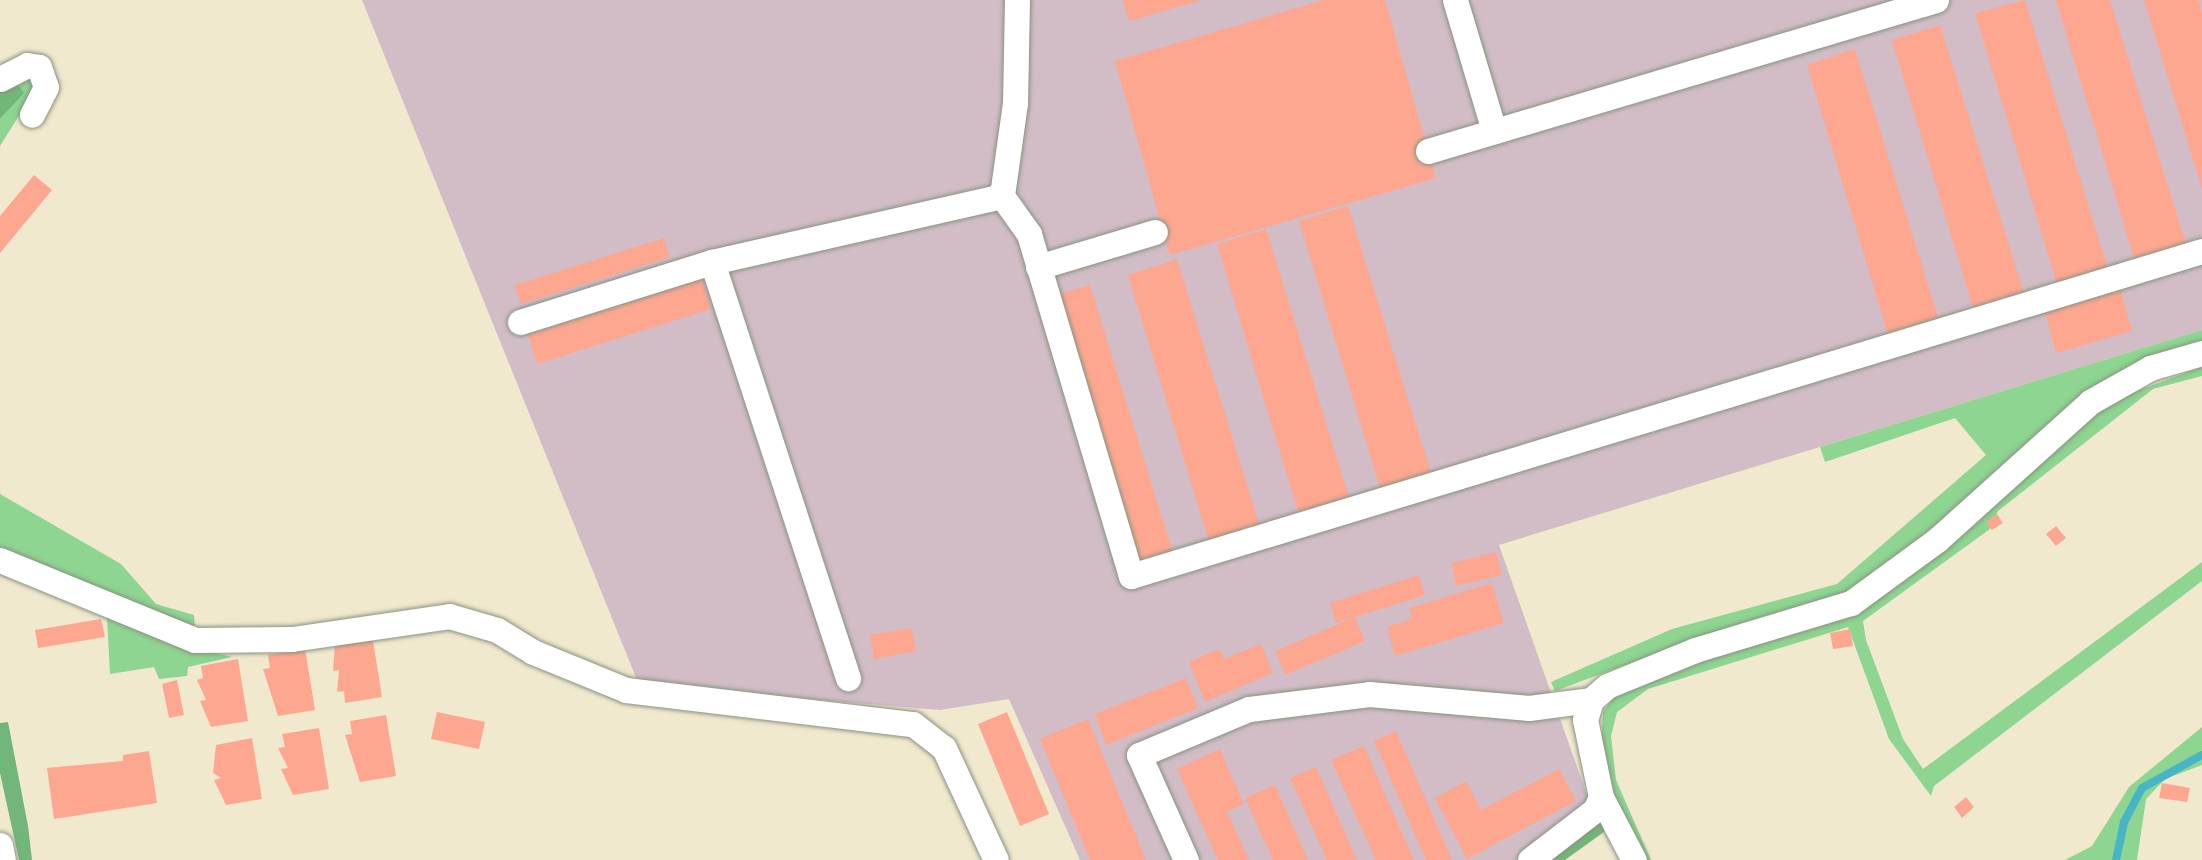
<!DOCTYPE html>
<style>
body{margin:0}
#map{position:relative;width:2202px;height:860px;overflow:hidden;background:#f1e9ce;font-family:Mynerve,sans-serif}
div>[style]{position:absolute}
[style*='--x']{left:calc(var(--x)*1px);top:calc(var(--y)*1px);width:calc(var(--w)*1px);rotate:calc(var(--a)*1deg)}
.industrial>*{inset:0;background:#d2bdc7}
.green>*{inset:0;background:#8dd590}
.forest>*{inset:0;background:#72b67a}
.stream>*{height:8px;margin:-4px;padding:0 4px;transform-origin:4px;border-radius:4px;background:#48b5c4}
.building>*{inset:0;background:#fda790}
.roads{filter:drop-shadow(0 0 2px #889381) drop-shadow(0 0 2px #889381)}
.minor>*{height:25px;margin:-12.5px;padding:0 12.5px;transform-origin:12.5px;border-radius:12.5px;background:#fff}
span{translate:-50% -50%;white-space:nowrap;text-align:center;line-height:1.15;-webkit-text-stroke:8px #fcf5e5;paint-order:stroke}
</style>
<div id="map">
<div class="industrial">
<i style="clip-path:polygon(362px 0,2202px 0,2202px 330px,1499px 545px,1589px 801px,1522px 860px,1080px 860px,1009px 699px,940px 710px,639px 685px)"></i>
</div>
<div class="green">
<i style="clip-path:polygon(29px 74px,37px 87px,0 146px,0 119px,23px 93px,12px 76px)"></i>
<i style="clip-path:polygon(2202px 330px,2202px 349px,2120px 372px,1851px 595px,1708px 634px,1555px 691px,1551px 682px,1672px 629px,1837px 584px,1986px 455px,1955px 418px,1825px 462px,1820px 447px)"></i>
<i style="clip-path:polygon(2202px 367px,2202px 376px,2153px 389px,1998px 511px,1990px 529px,1863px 621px,1866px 640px,1903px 739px,1923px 769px,2202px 562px,2202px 581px,1934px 786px,1931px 796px,1889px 739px,1848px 627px,1648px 689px,1617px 712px,1611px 736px,1616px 780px,1651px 860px,1640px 860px,1608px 792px,1601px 749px,1603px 712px,1615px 695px,1661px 672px,1796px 631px,2112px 400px)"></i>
<i style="clip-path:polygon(0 494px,121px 564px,156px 604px,194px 615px,195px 631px,0 548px)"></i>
<i style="clip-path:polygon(0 572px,169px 641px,232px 657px,188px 667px,187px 676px,159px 679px,154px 667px,110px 674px,107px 618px)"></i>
<i style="clip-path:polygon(2202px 727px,2202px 753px,2141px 787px,2122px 821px,2114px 860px,2065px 860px,2092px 846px,2129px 787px)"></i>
<i style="clip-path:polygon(2202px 757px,2202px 765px,2165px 779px,2146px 799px,2137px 860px,2117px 860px,2125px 822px,2144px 789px)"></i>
</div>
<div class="forest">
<i style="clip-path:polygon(12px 76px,24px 93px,0 119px,0 85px)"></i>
<i style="clip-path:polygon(8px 722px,28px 826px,32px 860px,19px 860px,0 773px,0 723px)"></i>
<i style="clip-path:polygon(1604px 817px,1604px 832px,1565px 860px,1548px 860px)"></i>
</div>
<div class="stream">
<i style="--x:2116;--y:860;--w:39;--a:-78"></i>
<i style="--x:2124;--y:822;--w:38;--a:-62"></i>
<i style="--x:2142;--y:788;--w:68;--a:-28.8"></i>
</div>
<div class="building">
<i style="clip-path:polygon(1123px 0,1199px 0,1199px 1px,1129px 21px)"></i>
<i style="clip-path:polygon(1324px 0,1385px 0,1436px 178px,1170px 255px,1115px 61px)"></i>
<i style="clip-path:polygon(2025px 0,2107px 266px,2057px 284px,1975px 13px)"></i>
<i style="clip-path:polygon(2056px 0,2110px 0,2186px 244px,2135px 261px)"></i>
<i style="clip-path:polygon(2144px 0,2198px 0,2202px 13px,2202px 189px)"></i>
<i style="clip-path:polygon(1940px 25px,2024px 293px,1974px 311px,1892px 40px)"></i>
<i style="clip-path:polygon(1855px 49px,1938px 317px,1888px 335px,1807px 65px)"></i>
<i style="clip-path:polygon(34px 175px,52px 190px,0 253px,0 216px)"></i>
<i style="clip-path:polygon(1348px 206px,1431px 473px,1381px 491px,1299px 221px)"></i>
<i style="clip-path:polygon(1266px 229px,1349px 497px,1299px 515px,1217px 244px)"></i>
<i style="clip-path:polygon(664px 238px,670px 257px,521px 304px,515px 285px)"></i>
<i style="clip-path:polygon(1177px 259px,1260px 527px,1210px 545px,1128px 275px)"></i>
<i style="clip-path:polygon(702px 279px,711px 309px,537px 364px,528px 335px)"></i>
<i style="clip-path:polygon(1090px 285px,1173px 553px,1136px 565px,1055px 295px)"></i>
<i style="clip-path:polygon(2120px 287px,2132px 331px,2056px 353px,2044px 309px)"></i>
<i style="clip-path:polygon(1997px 514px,2003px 523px,1992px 530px,1986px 522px)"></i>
<i style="clip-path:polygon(2056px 526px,2066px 538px,2056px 546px,2046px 534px)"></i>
<i style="clip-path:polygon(1496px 552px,1502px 575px,1456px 586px,1451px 563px)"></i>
<i style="clip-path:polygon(1419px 575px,1425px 595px,1336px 623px,1330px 603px)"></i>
<i style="clip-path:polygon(1492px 583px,1504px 623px,1395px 656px,1387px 627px,1412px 619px,1409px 608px)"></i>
<i style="clip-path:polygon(1355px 617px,1365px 641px,1285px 675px,1275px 651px)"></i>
<i style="clip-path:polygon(101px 619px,105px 637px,38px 648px,35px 630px)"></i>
<i style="clip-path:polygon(911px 628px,916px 651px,874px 659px,870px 635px)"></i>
<i style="clip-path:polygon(1850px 629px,1853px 646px,1833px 649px,1830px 633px)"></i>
<i style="clip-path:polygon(372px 635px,382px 697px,345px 703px,344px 691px,337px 692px,339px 670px,333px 671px,335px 642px)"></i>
<i style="clip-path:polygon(1261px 644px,1273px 673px,1205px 702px,1189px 662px,1219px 649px,1224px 659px)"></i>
<i style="clip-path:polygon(305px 649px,315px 710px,278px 716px,263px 669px,270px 668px,268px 655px)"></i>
<i style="clip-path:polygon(238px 659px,248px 721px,211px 727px,200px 701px,206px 700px,197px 680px,203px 678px,201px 666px)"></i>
<i style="clip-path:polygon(1186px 678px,1198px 708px,1106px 745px,1095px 714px)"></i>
<i style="clip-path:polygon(177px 680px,184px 715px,169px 718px,162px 684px)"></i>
<i style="clip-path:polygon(437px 712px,485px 722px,479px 749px,431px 739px)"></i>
<i style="clip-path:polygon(1007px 712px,1049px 814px,1020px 826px,978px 724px)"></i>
<i style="clip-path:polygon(386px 715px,396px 776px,360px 782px,345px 735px,352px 734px,350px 721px)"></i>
<i style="clip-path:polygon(1088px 719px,1146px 860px,1090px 860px,1040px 739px)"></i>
<i style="clip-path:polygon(319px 728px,329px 789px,293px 795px,281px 769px,288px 768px,278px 748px,285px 747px,282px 734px)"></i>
<i style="clip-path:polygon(1396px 731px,1452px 860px,1426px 860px,1374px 741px)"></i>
<i style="clip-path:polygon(252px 738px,262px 799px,226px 805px,214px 780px,221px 778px,213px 773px,216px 745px)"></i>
<i style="clip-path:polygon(1364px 746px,1414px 860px,1376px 860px,1331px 760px)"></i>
<i style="clip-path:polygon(1220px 749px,1244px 804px,1227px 812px,1249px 860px,1218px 860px,1177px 769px)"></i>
<i style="clip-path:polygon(149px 751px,157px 803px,54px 819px,47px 768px,123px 761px,123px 755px)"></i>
<i style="clip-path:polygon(1316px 767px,1357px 860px,1327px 860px,1290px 778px)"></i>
<i style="clip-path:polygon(1559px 769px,1576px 801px,1467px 859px,1435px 798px,1466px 781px,1481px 810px)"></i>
<i style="clip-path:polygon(2162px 783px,2190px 788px,2187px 802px,2159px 798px)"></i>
<i style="clip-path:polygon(1275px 785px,1308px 860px,1273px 860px,1245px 798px)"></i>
<i style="clip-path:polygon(1966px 797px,1974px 807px,1962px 818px,1954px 807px)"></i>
</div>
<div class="roads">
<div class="minor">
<i style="--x:1017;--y:0;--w:103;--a:91.1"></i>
<i style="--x:1015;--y:103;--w:94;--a:98"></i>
<i style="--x:1002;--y:196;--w:47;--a:54.6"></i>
<i style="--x:1029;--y:234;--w:357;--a:73.4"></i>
<i style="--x:1131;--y:576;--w:1119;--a:-16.88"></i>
<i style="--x:1455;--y:0;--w:137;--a:73.4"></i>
<i style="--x:0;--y:79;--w:30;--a:-27"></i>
<i style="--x:27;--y:65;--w:12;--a:9"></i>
<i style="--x:39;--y:67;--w:21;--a:71"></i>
<i style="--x:46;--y:87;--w:31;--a:117"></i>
<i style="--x:1428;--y:151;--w:530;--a:-16.55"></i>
<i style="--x:712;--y:262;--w:438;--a:71.9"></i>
<i style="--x:1038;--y:267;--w:122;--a:-16.7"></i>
<i style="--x:520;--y:322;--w:201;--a:-17.4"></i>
<i style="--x:712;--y:262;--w:297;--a:-12.8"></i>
<i style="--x:0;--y:560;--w:211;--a:22.3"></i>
<i style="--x:195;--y:640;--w:97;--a:-0.6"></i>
<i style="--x:292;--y:639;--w:159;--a:-8.3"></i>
<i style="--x:449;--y:616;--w:50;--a:16.3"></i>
<i style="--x:497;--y:630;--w:42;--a:31.4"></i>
<i style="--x:533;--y:652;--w:100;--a:22.2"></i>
<i style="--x:626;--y:690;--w:289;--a:6.8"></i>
<i style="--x:913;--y:724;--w:39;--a:38"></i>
<i style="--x:944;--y:748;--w:123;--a:65.1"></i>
<i style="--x:1601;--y:797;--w:71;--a:62.4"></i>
<i style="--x:0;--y:845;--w:15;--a:79"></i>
<i style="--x:1186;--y:860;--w:115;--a:-114.1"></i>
<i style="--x:1139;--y:755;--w:119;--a:-22.7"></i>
<i style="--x:1249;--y:709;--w:121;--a:-7.1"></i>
<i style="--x:1369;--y:694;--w:161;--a:5"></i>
<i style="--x:1529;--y:708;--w:63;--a:-7.4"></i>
<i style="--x:1530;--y:860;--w:82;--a:-37.6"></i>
<i style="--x:1595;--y:810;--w:14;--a:-65"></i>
<i style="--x:1601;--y:797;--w:79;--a:-101.7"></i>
<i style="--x:1585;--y:720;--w:21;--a:-73"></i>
<i style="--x:1591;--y:700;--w:21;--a:-41"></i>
<i style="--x:1607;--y:686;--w:95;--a:-22.2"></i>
<i style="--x:1695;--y:650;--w:163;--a:-16.8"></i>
<i style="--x:1851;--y:603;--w:107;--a:-36.2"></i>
<i style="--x:1937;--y:540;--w:206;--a:-42"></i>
<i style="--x:2090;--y:402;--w:69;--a:-29.5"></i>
<i style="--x:2150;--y:368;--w:54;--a:-16.1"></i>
</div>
</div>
</div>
